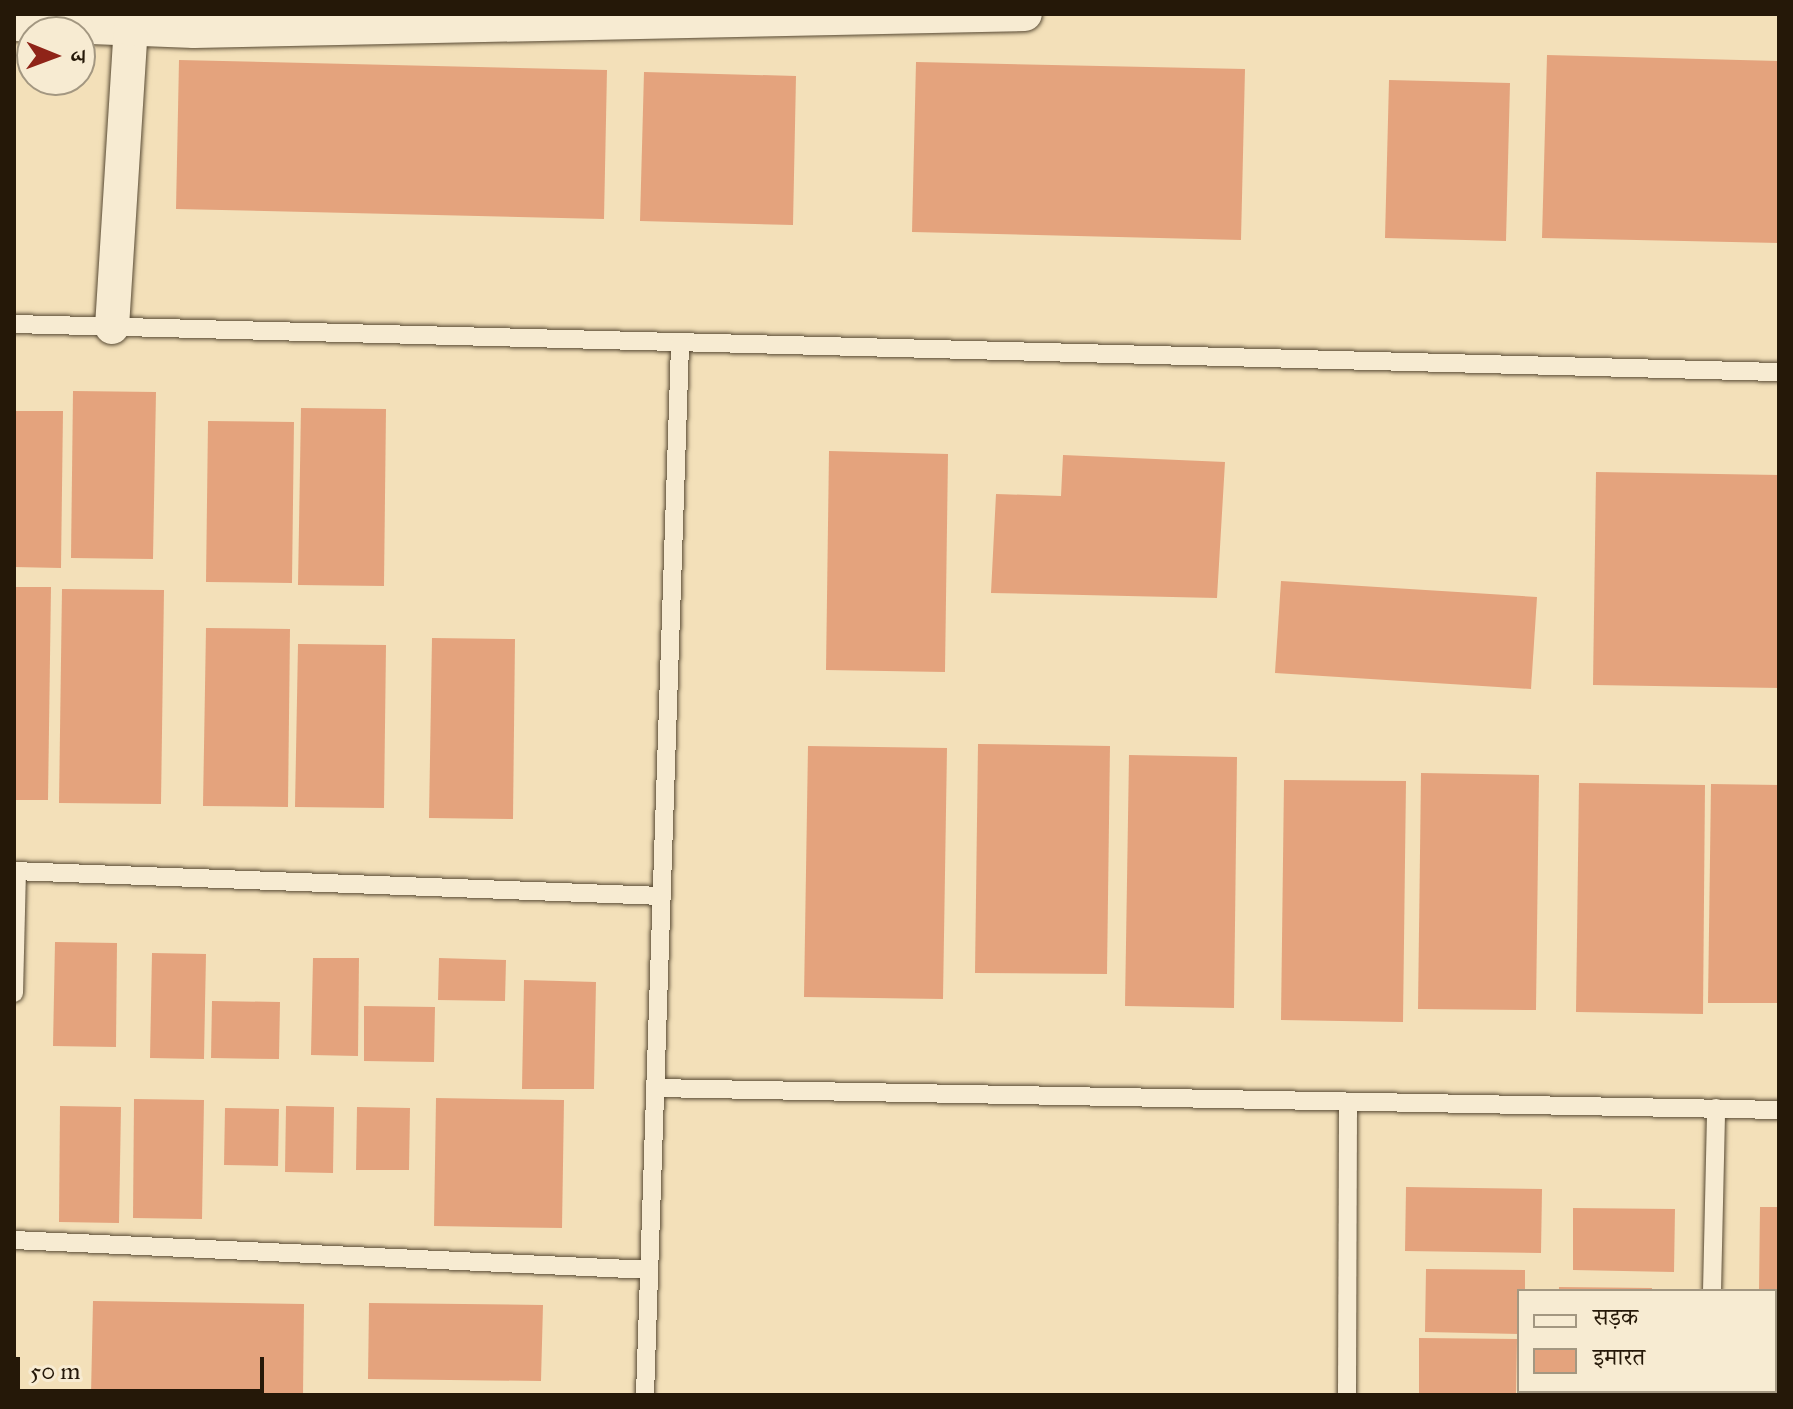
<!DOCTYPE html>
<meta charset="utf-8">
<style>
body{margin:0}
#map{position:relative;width:1793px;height:1409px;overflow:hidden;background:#f3e0b9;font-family:"IM FELL Great Primer","Noto Serif Devanagari",serif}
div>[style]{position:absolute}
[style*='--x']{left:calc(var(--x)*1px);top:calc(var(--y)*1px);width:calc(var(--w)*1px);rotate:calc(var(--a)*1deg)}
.building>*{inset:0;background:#e4a37d}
.roads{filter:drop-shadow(0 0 2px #584a34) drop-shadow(0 0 2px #584a34)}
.lane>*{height:18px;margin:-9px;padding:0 9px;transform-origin:9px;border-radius:9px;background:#f7ebd2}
.street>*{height:34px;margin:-17px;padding:0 17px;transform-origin:17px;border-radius:17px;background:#f7ebd2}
span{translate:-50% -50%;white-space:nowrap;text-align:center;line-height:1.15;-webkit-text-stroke:7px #f7ebd2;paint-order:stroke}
.frame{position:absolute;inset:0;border:16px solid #251808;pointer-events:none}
.legend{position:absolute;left:1517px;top:1289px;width:260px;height:104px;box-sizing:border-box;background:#f7ebd2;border:2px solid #a39781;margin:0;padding:10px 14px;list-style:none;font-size:24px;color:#251808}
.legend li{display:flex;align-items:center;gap:16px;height:40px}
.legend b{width:40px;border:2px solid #a39781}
.north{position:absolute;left:16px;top:16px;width:80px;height:80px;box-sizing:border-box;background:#f7ebd2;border:2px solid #a39781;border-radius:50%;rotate:91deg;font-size:22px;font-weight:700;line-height:32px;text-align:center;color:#251808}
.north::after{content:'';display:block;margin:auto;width:28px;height:36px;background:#8f2418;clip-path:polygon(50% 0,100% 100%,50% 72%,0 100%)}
.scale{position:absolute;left:16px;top:1357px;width:248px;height:36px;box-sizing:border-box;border:4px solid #251808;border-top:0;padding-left:10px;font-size:24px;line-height:28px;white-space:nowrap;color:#251808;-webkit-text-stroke:6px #f7ebd2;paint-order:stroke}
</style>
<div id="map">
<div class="building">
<i style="clip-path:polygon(1547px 55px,1779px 61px,1779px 243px,1542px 238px)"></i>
<i style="clip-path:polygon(179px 60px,607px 70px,604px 219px,176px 209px)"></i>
<i style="clip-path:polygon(916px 62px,1245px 69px,1241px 240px,912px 232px)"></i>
<i style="clip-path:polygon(644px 72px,796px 76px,793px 225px,640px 221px)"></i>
<i style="clip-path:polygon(1389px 80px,1510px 83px,1506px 241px,1385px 238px)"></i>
<i style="clip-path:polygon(73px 391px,156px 392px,153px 559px,71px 558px)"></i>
<i style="clip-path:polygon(301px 408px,386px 409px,384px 586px,298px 585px)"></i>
<i style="clip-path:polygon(14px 411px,63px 411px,61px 568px,14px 567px)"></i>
<i style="clip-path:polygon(208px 421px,294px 422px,292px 583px,206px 582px)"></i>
<i style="clip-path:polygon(829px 451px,948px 454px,945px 672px,826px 670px)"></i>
<i style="clip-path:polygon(1063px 455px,1225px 462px,1217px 598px,991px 593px,996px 494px,1061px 496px)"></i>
<i style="clip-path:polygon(1596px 472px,1779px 475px,1779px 688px,1593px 685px)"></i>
<i style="clip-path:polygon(1281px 581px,1537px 597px,1531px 689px,1275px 673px)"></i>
<i style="clip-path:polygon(14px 587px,51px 587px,48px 800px,14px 800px)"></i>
<i style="clip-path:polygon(62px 589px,164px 590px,161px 804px,59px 803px)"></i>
<i style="clip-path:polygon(206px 628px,290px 629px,288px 807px,203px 806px)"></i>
<i style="clip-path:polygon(432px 638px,515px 639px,513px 819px,429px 818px)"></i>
<i style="clip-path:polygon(298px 644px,386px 645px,384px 808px,295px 807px)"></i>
<i style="clip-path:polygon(978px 744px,1110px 746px,1107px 974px,975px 973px)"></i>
<i style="clip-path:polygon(808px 746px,947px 748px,943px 999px,804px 997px)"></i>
<i style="clip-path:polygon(1129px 755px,1237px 757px,1234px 1008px,1125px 1006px)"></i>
<i style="clip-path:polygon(1421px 773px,1539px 775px,1536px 1010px,1418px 1009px)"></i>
<i style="clip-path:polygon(1284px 780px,1406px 781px,1403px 1022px,1281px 1020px)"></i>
<i style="clip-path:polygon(1579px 783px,1705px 785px,1703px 1014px,1576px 1012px)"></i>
<i style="clip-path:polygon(1711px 784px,1779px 785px,1779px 1003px,1708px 1003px)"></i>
<i style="clip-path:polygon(55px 942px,117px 943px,116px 1047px,53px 1046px)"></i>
<i style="clip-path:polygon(152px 953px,206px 954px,204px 1059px,150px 1058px)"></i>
<i style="clip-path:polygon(313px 958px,359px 958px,358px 1056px,311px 1055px)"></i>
<i style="clip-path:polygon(439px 958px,506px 960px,505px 1001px,438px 1000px)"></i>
<i style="clip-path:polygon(524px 980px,596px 982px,594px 1089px,522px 1089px)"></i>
<i style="clip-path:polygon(212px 1001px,280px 1002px,279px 1059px,211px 1058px)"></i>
<i style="clip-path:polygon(364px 1006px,435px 1007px,434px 1062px,364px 1061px)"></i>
<i style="clip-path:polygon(436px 1098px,564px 1100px,562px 1228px,434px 1226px)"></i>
<i style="clip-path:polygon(134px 1099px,204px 1100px,202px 1219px,133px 1218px)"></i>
<i style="clip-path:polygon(60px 1106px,121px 1107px,119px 1223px,59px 1222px)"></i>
<i style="clip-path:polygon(286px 1106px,334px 1107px,333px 1173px,285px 1172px)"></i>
<i style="clip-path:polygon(357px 1107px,410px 1108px,409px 1170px,356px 1170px)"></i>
<i style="clip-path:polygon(225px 1108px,279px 1109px,278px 1166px,224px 1165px)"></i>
<i style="clip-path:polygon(1406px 1187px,1542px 1189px,1541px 1253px,1405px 1251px)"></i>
<i style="clip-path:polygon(1760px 1207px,1779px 1207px,1779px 1302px,1775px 1302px,1775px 1291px,1759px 1291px)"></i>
<i style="clip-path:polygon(1573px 1208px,1675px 1209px,1674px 1272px,1573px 1270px)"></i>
<i style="clip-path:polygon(1426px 1269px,1525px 1270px,1525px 1291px,1519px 1291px,1519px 1334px,1425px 1332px)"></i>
<i style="clip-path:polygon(1559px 1287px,1652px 1288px,1652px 1291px,1559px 1291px)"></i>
<i style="clip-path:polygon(93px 1301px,304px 1304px,303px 1395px,91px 1395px)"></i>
<i style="clip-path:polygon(369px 1303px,543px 1305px,541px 1381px,368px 1379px)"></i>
<i style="clip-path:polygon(1419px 1338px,1517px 1339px,1516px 1395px,1419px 1395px)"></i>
<i style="clip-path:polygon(1775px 1363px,1779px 1363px,1779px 1395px,1755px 1395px,1755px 1391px,1775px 1391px)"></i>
<i style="clip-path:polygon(1558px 1391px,1680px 1391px,1680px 1395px,1557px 1395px)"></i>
</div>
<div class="roads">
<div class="lane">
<i style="--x:14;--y:324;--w:1766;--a:1.56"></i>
<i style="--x:14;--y:871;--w:648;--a:2.21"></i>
<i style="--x:14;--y:993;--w:122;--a:-88.6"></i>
<i style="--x:655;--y:1088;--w:1124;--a:1.12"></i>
<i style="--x:14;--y:1240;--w:636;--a:2.7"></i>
<i style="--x:1712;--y:1291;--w:183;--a:-88.7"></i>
<i style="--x:645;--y:1395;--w:1053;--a:-88.09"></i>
<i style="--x:1347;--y:1395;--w:291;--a:-89.8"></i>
<i style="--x:1709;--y:1395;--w:4;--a:-76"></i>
</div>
<div class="street">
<i style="--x:14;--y:24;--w:180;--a:2.2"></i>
<i style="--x:194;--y:31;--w:831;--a:-1.17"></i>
<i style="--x:112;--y:327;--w:299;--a:-86.4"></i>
<i style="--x:131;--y:29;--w:18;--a:-56"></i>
</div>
</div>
<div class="frame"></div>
<ul class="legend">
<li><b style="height:10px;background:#f7ebd2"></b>सड़क</li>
<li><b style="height:22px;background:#e4a37d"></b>इमारत</li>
</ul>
<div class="north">उ</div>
<div class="scale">50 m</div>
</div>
